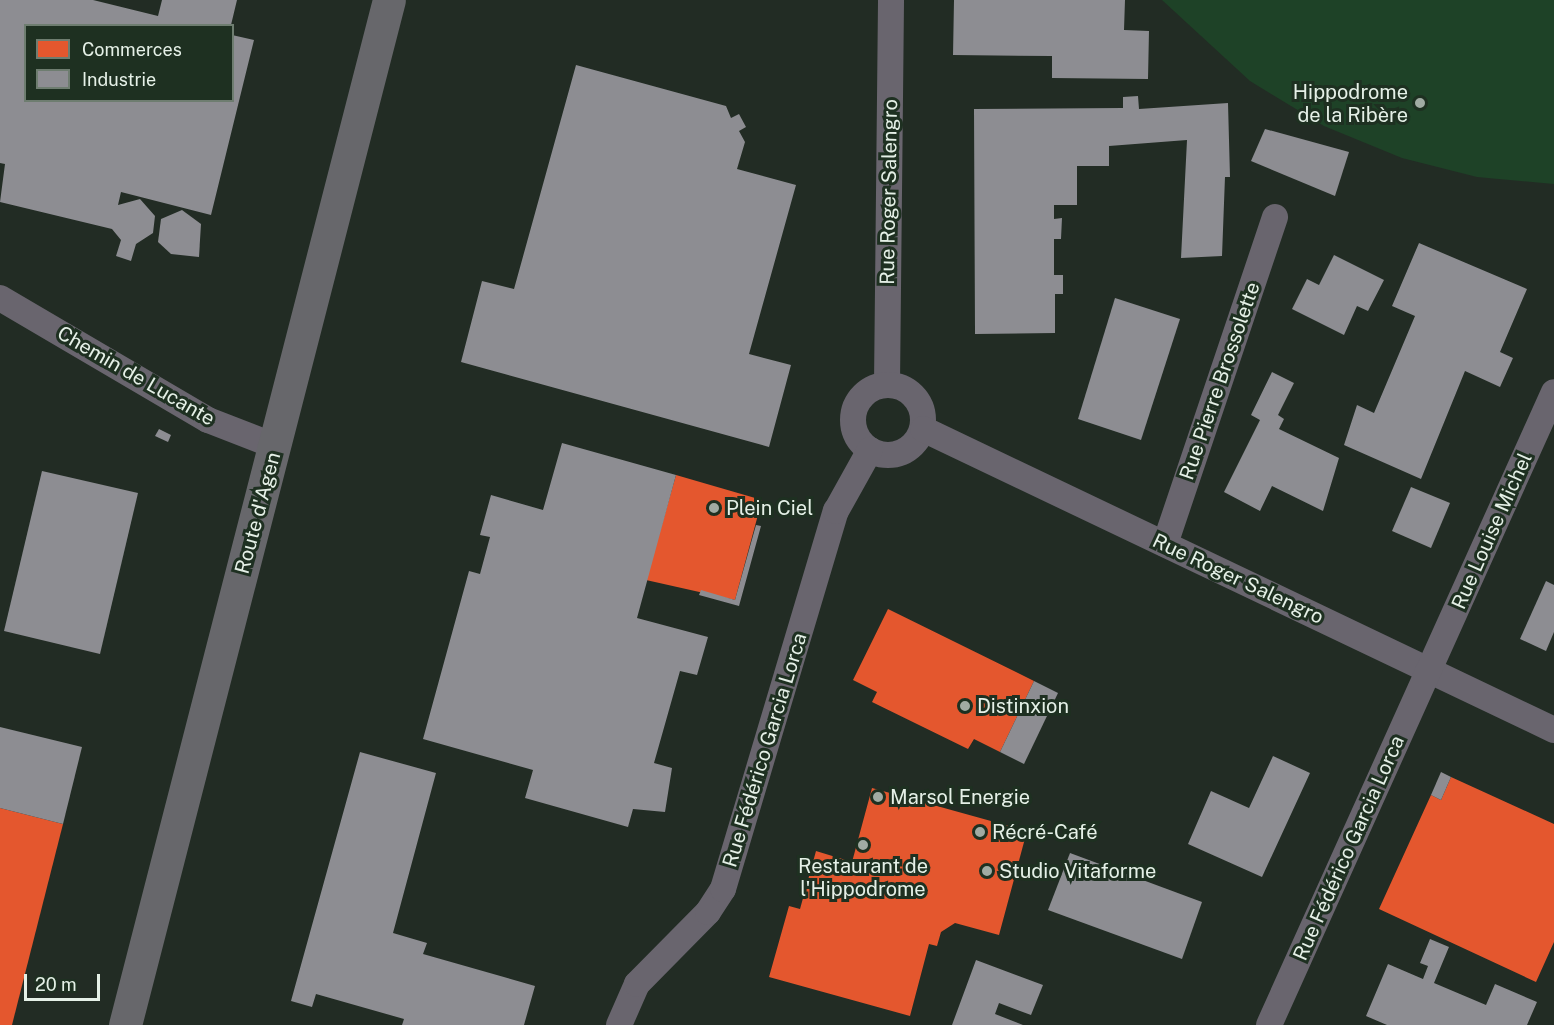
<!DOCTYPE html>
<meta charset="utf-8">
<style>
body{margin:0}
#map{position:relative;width:1554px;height:1025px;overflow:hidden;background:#222c24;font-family:"Public Sans",sans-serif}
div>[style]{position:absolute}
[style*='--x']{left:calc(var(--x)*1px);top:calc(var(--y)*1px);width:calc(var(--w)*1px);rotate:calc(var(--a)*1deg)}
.green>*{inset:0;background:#1e4227}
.shops>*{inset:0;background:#e4572e}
.industry>*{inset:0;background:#8d8d92}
.street>*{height:26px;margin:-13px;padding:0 13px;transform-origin:13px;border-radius:13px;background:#69656e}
.street>.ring{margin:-13px;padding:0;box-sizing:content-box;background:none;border:26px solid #69656e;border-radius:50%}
.primary>*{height:33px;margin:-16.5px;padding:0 16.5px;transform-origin:16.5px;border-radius:16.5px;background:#67676b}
.dots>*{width:16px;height:16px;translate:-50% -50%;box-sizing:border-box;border:3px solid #1e3021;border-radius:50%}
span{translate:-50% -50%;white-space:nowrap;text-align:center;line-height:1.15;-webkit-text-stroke:6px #1e3021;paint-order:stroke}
.poi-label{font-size:20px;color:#e5f0e7}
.right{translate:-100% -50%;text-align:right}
.left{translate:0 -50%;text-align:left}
.street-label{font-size:20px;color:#e5f0e7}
.legend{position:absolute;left:24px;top:24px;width:210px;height:78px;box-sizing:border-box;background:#1e3021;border:2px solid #6e7d70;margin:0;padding:8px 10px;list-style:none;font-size:18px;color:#e5f0e7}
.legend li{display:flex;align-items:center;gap:12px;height:30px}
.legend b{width:30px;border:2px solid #6e7d70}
.scale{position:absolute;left:24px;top:974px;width:76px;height:27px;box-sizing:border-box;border:3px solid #e5f0e7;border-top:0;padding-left:8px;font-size:18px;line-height:21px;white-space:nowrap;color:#e5f0e7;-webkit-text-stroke:4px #1e3021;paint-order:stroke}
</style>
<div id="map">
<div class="green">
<i style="clip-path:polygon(1162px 0,1554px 0,1554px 184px,1477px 177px,1402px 158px,1324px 126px,1250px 81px)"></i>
</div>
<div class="shops">
<i style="clip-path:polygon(676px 475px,762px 500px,735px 600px,646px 580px)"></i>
<i style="clip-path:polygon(888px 609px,1034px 681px,1000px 752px,974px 739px,968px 749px,872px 702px,877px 692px,853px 680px)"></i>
<i style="clip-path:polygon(1451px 777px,1554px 824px,1554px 942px,1536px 982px,1379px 909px,1431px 795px,1441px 800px)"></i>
<i style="clip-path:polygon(872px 788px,1027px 831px,999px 935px,955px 923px,941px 932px,937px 946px,929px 944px,910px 1016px,769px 977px,789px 906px,800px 909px,816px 851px,852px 862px)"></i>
<i style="clip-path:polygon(0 808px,63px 824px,12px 1025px,0 1025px)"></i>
</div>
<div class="industry">
<i style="clip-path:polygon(0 0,93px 0,158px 16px,162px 0,237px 0,231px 25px,26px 26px,26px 100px,232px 100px,232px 35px,254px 40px,211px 215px,121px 192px,118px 205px,140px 199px,155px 216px,153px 233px,136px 244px,131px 261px,116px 256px,121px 240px,112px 229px,0 202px,5px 164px,0 163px)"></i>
<i style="clip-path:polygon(954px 0,1125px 0,1124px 30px,1149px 31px,1148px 79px,1052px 78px,1052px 56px,953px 55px)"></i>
<i style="clip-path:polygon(576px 65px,726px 106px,731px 118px,739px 114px,746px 127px,739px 131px,745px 142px,737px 169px,796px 185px,749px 354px,791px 365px,769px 447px,461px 362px,482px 281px,514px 289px)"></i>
<i style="clip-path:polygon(1138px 96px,1139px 109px,1228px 103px,1230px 177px,1225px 177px,1222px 256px,1181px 258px,1187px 140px,1109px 146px,1109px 166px,1077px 166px,1077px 205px,1054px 205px,1054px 219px,1062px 218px,1061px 239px,1054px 239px,1054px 275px,1063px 275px,1063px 294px,1055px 294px,1055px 333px,975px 334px,974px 109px,1123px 108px,1123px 97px)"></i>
<i style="clip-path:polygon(1265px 129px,1349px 152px,1335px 196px,1251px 161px)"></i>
<i style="clip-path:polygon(182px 210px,201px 224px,199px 257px,171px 254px,158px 242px,161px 219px)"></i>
<i style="clip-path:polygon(1419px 243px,1527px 289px,1500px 352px,1513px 358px,1500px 387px,1465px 371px,1421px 479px,1344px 445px,1357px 405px,1374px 413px,1415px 316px,1392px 306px)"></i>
<i style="clip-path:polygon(1334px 255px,1384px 280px,1368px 311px,1357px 306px,1344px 335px,1292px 309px,1307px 279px,1319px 285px)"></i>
<i style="clip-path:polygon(1115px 298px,1180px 319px,1141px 440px,1078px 419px)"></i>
<i style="clip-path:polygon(1272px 372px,1294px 383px,1278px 415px,1284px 419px,1279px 429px,1339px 458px,1323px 511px,1272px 486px,1260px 511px,1224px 492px,1260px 420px,1251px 415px)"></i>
<i style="clip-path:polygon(159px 429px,171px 435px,168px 442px,155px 436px)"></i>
<i style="clip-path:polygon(562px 443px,676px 475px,637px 618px,708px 637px,697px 675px,680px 671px,654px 763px,672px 768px,665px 812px,633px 809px,628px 827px,525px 798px,533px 770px,423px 739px,469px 571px,480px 574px,490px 537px,480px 535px,491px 495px,543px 510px)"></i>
<i style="clip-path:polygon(42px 471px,138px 493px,100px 654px,4px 631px)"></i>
<i style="clip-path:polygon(1411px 487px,1450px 503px,1431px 548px,1392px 531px)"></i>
<i style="clip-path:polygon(756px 525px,761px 526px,739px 606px,699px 595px,701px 590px,735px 600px)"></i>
<i style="clip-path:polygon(1546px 581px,1554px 585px,1554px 632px,1546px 651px,1520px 639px)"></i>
<i style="clip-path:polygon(1034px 681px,1058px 693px,1024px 764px,1000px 752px)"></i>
<i style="clip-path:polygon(0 727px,82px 747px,63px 824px,0 808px)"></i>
<i style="clip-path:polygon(360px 752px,436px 773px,393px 933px,427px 943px,423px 954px,535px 986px,524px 1025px,402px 1025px,404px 1019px,316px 994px,312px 1007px,291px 1001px)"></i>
<i style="clip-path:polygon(1273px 756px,1310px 773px,1262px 877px,1188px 844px,1211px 791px,1249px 808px)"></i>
<i style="clip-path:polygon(1441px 772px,1451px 777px,1441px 800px,1431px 795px)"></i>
<i style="clip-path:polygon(1070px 853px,1202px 902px,1182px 959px,1048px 910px)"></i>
<i style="clip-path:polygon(1430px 939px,1449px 947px,1434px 983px,1486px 1005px,1495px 984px,1537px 1002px,1527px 1025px,1387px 1025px,1366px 1016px,1388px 964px,1423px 979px,1428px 966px,1420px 963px)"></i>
<i style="clip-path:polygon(976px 960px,1043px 985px,1031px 1015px,999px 1003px,995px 1014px,1023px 1025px,952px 1025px)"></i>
</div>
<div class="street">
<i style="--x:0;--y:298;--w:241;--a:30.4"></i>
<i style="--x:208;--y:420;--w:72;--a:21.2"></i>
<i style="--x:887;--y:384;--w:384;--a:-89.4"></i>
<i class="ring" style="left:853px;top:385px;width:44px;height:44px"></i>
<i style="--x:923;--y:429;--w:699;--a:25.5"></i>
<i style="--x:1165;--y:544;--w:345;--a:-71.4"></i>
<i style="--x:619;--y:1025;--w:45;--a:-66.3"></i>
<i style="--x:637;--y:984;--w:101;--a:-45.4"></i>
<i style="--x:708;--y:912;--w:27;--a:-57"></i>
<i style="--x:723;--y:889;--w:395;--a:-73.4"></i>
<i style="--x:836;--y:511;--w:70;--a:-60.9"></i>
<i style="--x:1269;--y:1025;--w:694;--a:-65.76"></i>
</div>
<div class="primary">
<i style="--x:125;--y:1025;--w:1058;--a:-75.56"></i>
</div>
<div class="dots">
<i style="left:1420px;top:103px;background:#a1aba3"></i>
<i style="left:714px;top:508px;background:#a1aba3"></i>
<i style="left:965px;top:706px;background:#a1aba3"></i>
<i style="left:878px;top:797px;background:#a1aba3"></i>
<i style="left:980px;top:832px;background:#a1aba3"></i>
<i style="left:863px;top:845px;background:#a1aba3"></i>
<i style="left:987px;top:871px;background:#a1aba3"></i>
</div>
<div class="poi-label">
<span class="right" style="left:1408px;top:104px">Hippodrome<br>de la Ribère</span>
<span class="left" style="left:726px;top:508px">Plein Ciel</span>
<span class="left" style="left:977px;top:706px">Distinxion</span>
<span class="left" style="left:890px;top:797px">Marsol Energie</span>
<span class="left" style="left:992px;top:832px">Récré-Café</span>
<span style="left:863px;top:878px">Restaurant de<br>l'Hippodrome</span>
<span class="left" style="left:999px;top:871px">Studio Vitaforme</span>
</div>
<div class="street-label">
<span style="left:889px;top:192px;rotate:-89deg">Rue Roger Salengro</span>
<span style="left:136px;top:376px;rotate:30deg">Chemin de Lucante</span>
<span style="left:1220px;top:381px;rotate:-71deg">Rue Pierre Brossolette</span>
<span style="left:258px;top:513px;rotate:-75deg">Route d'Agen</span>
<span style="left:1492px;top:531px;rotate:-66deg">Rue Louise Michel</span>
<span style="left:1238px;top:579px;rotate:25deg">Rue Roger Salengro</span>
<span style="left:765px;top:750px;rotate:-73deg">Rue Fédérico Garcia Lorca</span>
<span style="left:1349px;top:848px;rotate:-66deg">Rue Fédérico Garcia Lorca</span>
</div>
<ul class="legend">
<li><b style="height:16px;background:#e4572e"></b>Commerces</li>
<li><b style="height:16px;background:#8d8d92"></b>Industrie</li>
</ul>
<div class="scale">20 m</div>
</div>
